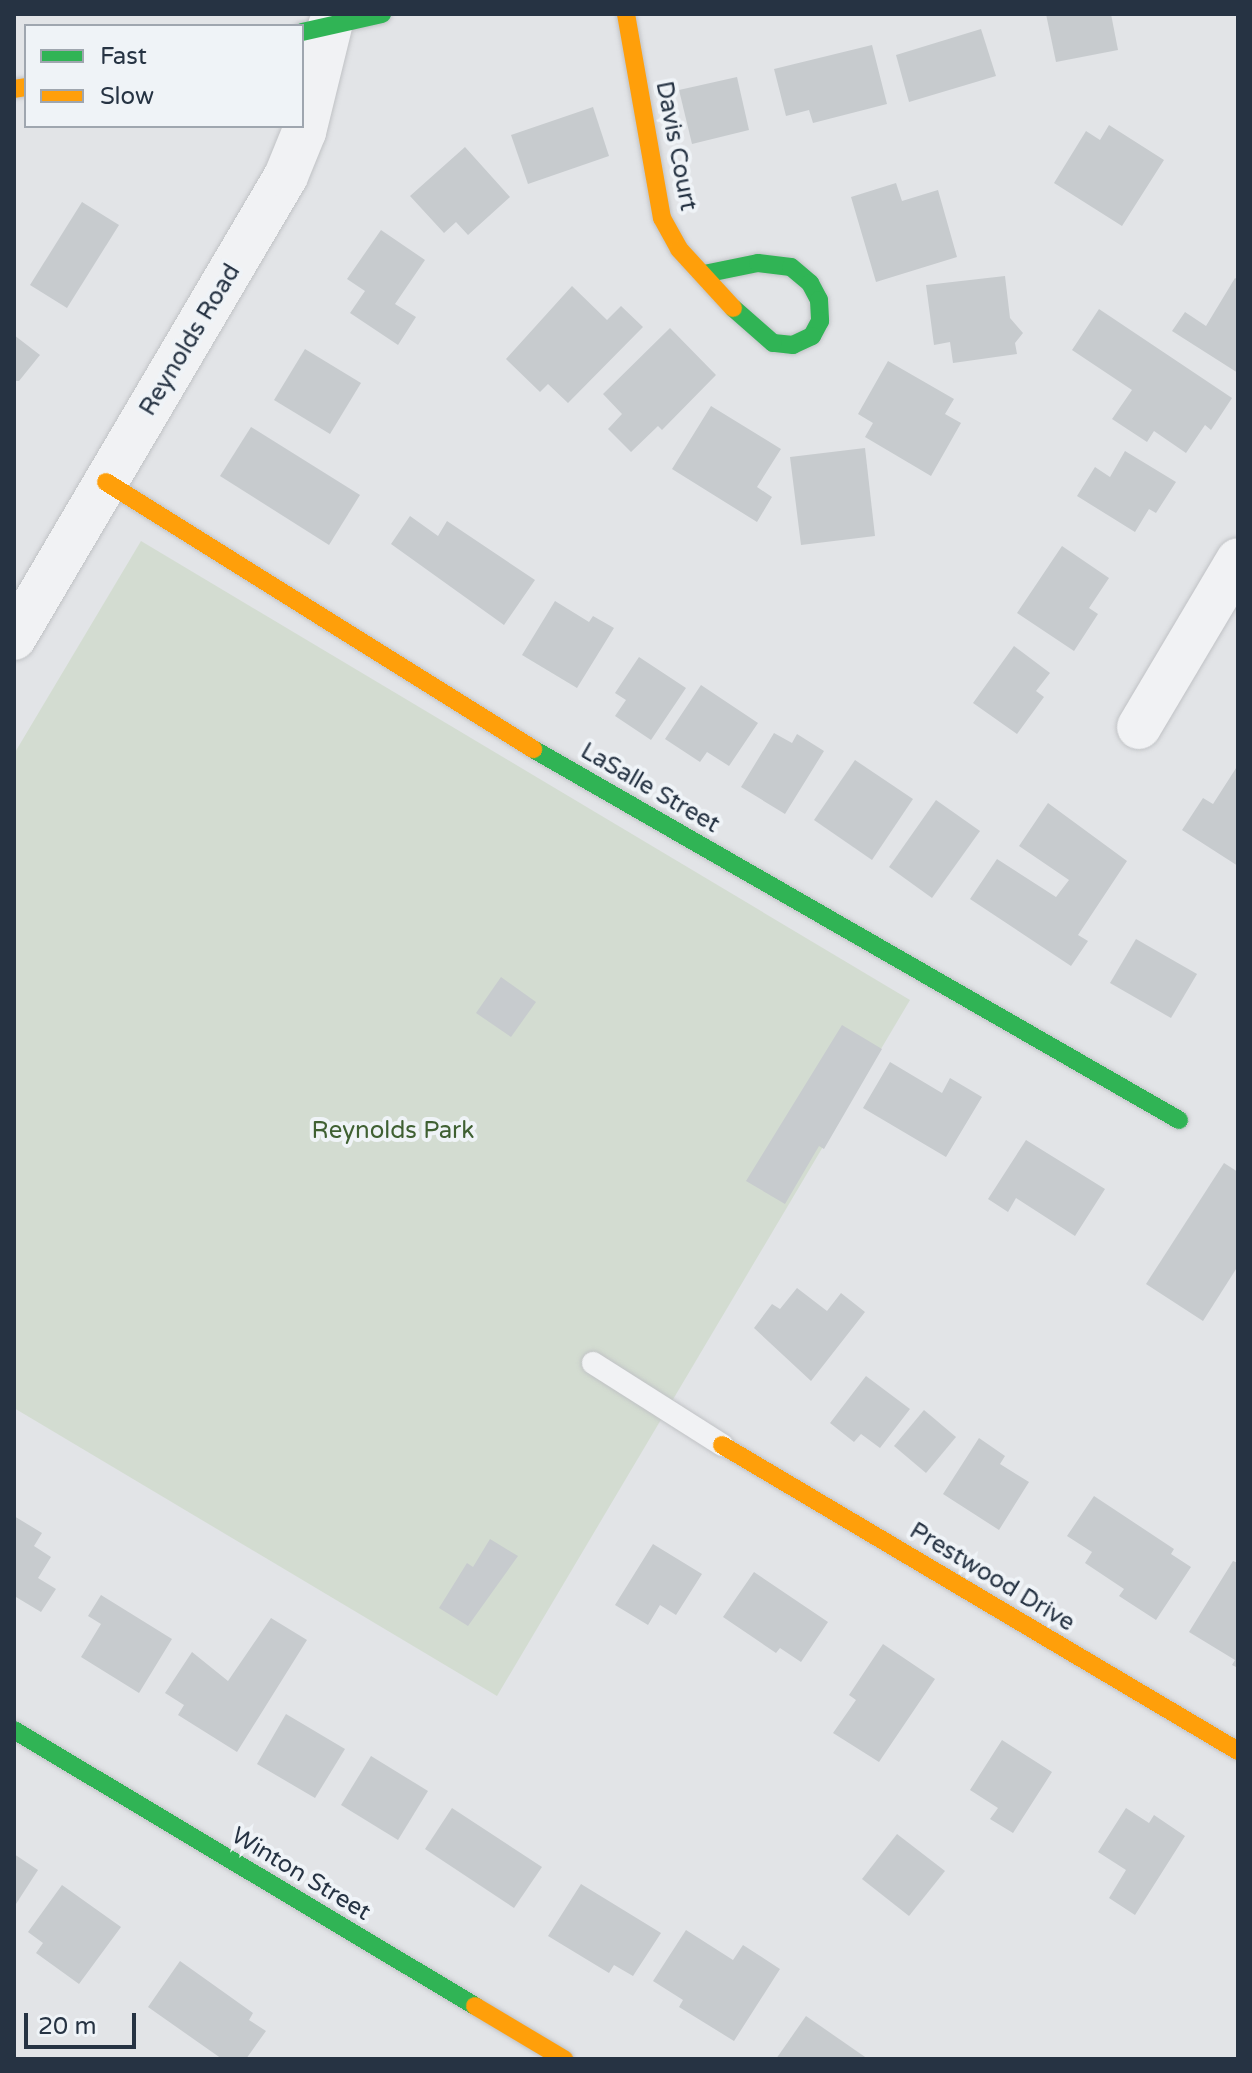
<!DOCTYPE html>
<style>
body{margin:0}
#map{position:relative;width:1252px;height:2073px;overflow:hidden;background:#e2e4e7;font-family:"Varela Round",sans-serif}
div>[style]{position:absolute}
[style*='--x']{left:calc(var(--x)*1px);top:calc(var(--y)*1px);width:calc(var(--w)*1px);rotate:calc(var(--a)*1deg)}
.green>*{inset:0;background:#d3dcd1}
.building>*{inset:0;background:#c7cbce}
.roads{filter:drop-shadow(0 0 2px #c0c2c5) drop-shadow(0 0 2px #c0c2c5)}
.lane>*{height:22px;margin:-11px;padding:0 11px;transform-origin:11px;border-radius:11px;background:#f1f2f4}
.street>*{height:44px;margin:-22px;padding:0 22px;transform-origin:22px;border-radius:22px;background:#f1f2f4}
.fast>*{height:18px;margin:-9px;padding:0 9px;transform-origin:9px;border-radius:9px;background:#30b455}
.slow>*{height:18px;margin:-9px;padding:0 9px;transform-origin:9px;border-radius:9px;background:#ff9f0a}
span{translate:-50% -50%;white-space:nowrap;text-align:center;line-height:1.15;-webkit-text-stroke:8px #eff3f7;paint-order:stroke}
.street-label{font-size:24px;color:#263343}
.park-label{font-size:24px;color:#3f6032}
.frame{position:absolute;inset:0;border:16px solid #263343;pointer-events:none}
.legend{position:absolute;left:24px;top:24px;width:280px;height:104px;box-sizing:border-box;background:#eff3f7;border:2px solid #9fa6af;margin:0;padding:10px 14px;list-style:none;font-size:24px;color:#263343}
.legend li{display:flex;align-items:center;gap:16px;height:40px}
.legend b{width:40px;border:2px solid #9fa6af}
.scale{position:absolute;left:24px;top:2013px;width:112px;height:36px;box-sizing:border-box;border:4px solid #263343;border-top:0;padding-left:10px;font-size:24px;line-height:28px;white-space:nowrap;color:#263343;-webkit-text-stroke:6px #eff3f7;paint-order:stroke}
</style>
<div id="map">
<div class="green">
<i style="clip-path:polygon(141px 541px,910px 1000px,497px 1696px,14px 1408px,14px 754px)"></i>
</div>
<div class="building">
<i style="clip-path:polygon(1046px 14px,1111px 14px,1118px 50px,1056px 62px)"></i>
<i style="clip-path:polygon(981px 29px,996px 76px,909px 102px,896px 55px)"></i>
<i style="clip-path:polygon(872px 45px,887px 104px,813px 123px,809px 110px,786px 116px,774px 69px)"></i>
<i style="clip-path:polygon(737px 77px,749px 130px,692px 144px,679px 90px)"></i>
<i style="clip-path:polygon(593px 107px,609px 156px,528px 184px,511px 135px)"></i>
<i style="clip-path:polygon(1109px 125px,1164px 160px,1122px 226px,1054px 183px,1086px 131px,1100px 140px)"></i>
<i style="clip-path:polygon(465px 147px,510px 197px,468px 235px,456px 222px,444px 233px,410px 196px)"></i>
<i style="clip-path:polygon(896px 183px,902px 201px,938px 190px,957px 257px,876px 282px,851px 197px)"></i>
<i style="clip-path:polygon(82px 202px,119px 225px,67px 308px,30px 285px)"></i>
<i style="clip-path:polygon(381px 230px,425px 260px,395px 304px,416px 317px,398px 345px,350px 313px,365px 291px,347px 279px)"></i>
<i style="clip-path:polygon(1005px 276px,1010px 318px,1023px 333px,1015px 343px,1017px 354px,953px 363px,950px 342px,934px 345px,926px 285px)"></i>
<i style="clip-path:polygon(1235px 278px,1238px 280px,1238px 373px,1172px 331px,1185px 312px,1206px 326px)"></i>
<i style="clip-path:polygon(572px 286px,607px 320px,621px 306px,643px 327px,568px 403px,548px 384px,540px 392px,506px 359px)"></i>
<i style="clip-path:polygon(1099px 309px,1232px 398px,1211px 430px,1205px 425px,1186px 453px,1154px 431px,1147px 442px,1112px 419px,1132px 390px,1072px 350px)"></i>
<i style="clip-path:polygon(670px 328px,716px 375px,662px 430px,658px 426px,631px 452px,608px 429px,622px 414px,603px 394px)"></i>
<i style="clip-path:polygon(14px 335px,40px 355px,19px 381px,14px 381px)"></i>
<i style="clip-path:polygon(305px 349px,361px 383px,330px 434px,274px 400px)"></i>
<i style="clip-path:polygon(888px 361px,954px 399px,945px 414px,961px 423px,931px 476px,865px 437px,873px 423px,858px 414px)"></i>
<i style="clip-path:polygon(711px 406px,781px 449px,757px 487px,772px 497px,757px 522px,672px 469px)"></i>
<i style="clip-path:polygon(251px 427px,360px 495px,329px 545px,220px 476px)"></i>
<i style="clip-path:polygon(865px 448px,875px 536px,801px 545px,790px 457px)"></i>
<i style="clip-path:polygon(1125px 451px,1176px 482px,1156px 513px,1149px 509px,1135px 532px,1077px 496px,1095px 467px,1110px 477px)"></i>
<i style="clip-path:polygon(410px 516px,438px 536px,447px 521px,535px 580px,504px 625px,391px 544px)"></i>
<i style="clip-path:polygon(1062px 546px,1109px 578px,1089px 608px,1098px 614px,1074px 651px,1017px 613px)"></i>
<i style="clip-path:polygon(555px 601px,589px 622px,593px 616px,614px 628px,577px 688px,522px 655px)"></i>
<i style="clip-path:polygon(1014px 646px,1050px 673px,1036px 691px,1044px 697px,1017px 734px,973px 703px)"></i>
<i style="clip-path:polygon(639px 657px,686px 688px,651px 740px,615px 716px,626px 700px,615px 693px)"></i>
<i style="clip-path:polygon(701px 685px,758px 723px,729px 766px,707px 752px,700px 762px,665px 739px)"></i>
<i style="clip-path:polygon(774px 733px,792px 743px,797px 734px,824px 751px,785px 814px,741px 787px)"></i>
<i style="clip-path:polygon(855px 760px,913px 799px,872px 860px,814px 820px)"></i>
<i style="clip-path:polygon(1238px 765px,1238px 866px,1182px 830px,1203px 798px,1213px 804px)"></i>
<i style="clip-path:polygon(936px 800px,980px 831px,932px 898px,889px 867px)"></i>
<i style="clip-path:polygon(1048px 803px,1127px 861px,1078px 935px,1088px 941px,1071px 966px,970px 899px,997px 859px,1056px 897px,1069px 880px,1019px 846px)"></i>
<i style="clip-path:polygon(1136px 939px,1197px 974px,1171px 1018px,1110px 983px)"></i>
<i style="clip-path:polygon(501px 977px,536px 1002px,511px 1037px,476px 1013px)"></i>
<i style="clip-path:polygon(842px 1025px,882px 1049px,824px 1149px,819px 1146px,785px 1204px,746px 1181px)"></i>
<i style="clip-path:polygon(890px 1062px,942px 1093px,950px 1078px,982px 1097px,946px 1157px,863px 1108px)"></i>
<i style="clip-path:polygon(1026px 1140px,1105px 1189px,1075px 1236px,1016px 1198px,1008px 1212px,988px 1199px)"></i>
<i style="clip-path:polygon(1224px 1163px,1238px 1172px,1238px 1266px,1203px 1321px,1146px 1284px)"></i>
<i style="clip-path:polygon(797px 1288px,827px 1311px,841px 1293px,865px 1312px,811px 1381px,754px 1328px,772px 1304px,780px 1309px)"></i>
<i style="clip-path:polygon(866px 1376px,910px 1409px,880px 1448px,861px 1434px,854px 1442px,830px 1423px)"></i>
<i style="clip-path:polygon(924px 1410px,956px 1437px,926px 1473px,894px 1446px)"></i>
<i style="clip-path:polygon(979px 1438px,1005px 1456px,1000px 1464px,1029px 1482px,999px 1530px,943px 1494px)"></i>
<i style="clip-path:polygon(1094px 1496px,1174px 1549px,1171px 1554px,1191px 1567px,1156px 1620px,1119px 1596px,1124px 1589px,1085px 1563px,1092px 1552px,1067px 1536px)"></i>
<i style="clip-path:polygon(14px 1516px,42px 1533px,34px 1546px,51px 1557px,38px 1578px,56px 1589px,41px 1612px,16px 1597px,14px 1601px)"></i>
<i style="clip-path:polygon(490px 1539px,518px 1556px,468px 1626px,439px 1608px,467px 1563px,473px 1567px)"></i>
<i style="clip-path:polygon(653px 1544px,702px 1574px,676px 1615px,660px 1605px,648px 1625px,615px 1605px)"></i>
<i style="clip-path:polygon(1233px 1561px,1238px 1563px,1238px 1668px,1232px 1665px,1235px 1660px,1189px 1632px)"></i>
<i style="clip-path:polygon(754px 1572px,828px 1622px,801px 1662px,780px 1648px,776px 1653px,723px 1617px)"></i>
<i style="clip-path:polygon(101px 1595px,172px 1639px,139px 1693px,81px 1657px,101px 1624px,88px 1616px)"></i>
<i style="clip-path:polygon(271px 1618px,307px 1640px,237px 1752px,178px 1715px,184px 1705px,165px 1693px,192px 1652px,228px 1681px)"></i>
<i style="clip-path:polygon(883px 1644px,935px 1679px,879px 1762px,833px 1733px,856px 1700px,849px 1695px)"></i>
<i style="clip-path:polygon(286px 1714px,345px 1749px,315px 1798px,257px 1764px)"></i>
<i style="clip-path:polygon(1002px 1740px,1052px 1772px,1013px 1833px,990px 1819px,998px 1808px,970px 1790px)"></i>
<i style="clip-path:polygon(371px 1756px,428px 1791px,398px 1840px,341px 1805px)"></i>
<i style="clip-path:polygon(452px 1808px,542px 1867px,514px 1908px,425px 1849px)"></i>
<i style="clip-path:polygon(1126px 1808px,1149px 1823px,1154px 1815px,1185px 1836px,1135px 1915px,1109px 1898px,1126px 1870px,1098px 1852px)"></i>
<i style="clip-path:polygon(897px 1834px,945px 1871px,909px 1916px,862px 1879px)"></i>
<i style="clip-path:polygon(14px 1854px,38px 1870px,14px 1907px)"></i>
<i style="clip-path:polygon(581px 1884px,661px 1933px,633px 1976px,614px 1965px,609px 1973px,548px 1936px)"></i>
<i style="clip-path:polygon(62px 1885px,121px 1927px,79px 1984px,36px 1953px,43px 1943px,28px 1932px)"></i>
<i style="clip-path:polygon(686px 1930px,733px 1960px,743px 1945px,780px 1969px,734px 2041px,679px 2007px,683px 2000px,653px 1981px)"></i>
<i style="clip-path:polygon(180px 1961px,253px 2013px,249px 2020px,266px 2031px,246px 2059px,222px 2059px,148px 2007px)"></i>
<i style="clip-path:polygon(806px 2016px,868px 2059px,776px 2059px)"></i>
</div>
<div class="roads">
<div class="lane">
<i style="--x:593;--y:1363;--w:153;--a:32.4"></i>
</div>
<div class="street">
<i style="--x:14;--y:638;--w:536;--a:-59.51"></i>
<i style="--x:286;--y:176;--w:48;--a:-67.8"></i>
<i style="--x:304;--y:132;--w:109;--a:-76.2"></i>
<i style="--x:1139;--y:727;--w:194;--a:-59.3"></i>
</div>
<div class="fast">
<i style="--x:302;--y:32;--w:82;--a:-12.7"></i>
<i style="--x:704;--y:274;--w:55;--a:-11.5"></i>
<i style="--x:758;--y:263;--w:33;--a:7"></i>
<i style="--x:791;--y:267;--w:25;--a:40"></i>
<i style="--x:810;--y:283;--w:19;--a:62"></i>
<i style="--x:819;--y:300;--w:21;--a:87"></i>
<i style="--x:820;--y:321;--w:17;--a:118"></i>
<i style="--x:812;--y:336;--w:21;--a:155"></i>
<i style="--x:793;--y:345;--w:20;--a:-174"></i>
<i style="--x:773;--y:343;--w:53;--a:-138.8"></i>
<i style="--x:533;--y:749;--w:745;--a:29.87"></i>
<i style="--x:14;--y:1730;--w:537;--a:30.91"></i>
</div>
<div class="slow">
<i style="--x:626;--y:14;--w:207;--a:80"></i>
<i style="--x:662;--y:218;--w:35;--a:61"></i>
<i style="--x:679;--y:249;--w:80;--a:47.5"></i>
<i style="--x:14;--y:89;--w:12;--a:-9"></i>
<i style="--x:106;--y:482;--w:504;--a:32.02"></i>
<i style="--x:722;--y:1445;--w:600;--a:30.67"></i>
<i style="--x:475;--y:2006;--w:104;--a:30.8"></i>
</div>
</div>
<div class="street-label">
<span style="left:676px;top:146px;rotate:79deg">Davis Court</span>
<span style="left:190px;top:340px;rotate:-59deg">Reynolds Road</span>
<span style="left:650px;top:788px;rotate:30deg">LaSalle Street</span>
<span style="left:992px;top:1577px;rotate:31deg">Prestwood Drive</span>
<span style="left:301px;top:1874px;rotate:31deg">Winton Street</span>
</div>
<div class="park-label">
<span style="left:393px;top:1131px">Reynolds Park</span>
</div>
<div class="frame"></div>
<ul class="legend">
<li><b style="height:10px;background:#30b455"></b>Fast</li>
<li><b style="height:10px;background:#ff9f0a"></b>Slow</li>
</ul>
<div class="scale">20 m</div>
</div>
